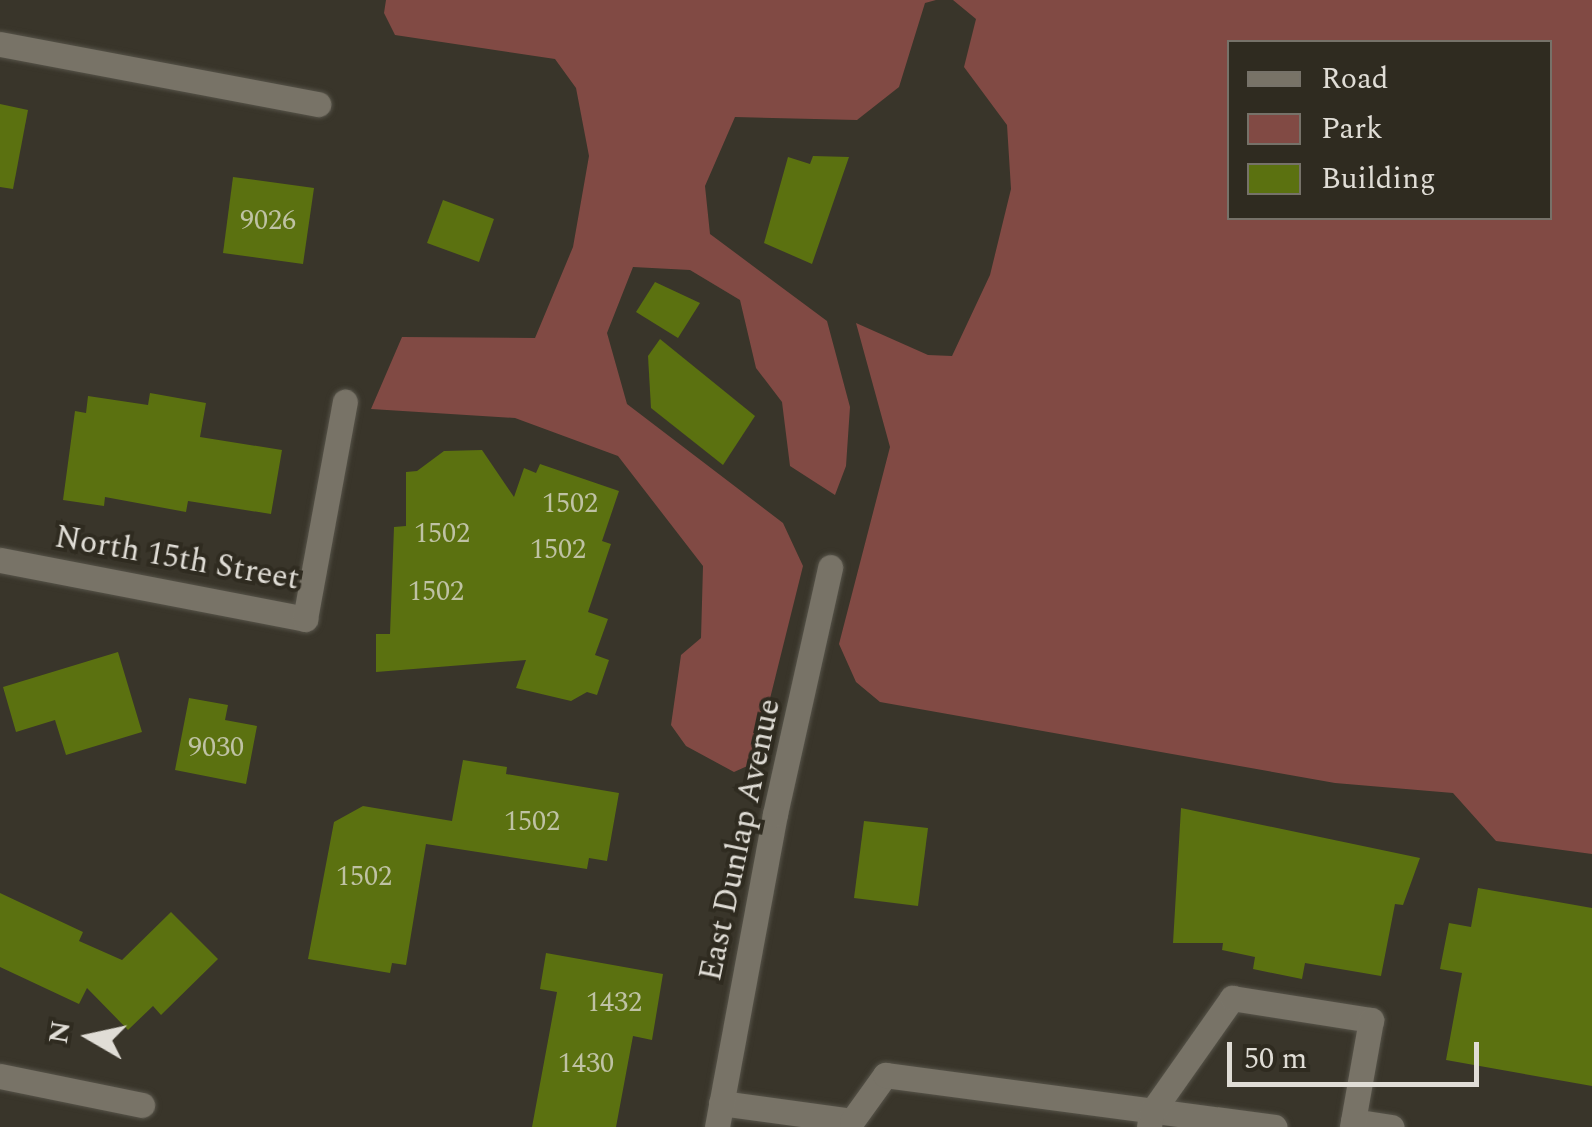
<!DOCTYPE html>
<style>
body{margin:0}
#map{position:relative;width:1592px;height:1127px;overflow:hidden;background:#39352a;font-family:Spectral,serif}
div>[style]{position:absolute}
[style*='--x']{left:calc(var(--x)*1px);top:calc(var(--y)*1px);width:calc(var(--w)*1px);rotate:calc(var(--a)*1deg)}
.green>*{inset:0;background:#814a44}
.building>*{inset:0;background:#5b7110}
.roads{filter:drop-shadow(0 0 2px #565349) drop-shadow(0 0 2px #565349)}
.minor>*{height:25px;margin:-12.5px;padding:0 12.5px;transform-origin:12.5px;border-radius:12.5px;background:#787367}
span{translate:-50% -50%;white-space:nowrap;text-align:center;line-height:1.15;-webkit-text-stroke:8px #2f2b20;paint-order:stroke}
.number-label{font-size:28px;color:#bfc2a4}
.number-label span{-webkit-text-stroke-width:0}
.street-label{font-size:32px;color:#e0ddd6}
.legend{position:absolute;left:1227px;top:40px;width:325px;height:180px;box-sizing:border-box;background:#2f2b20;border:2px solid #767269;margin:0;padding:12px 18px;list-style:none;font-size:30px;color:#e0ddd6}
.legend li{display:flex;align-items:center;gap:20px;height:50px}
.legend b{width:50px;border:2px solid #767269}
.north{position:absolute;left:40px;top:987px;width:100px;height:100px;-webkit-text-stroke:8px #2f2b20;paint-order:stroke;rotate:279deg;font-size:28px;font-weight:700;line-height:40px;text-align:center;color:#e0ddd6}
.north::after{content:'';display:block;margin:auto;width:35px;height:45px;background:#e0ddd6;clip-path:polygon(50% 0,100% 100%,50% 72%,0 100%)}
.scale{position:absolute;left:1227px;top:1042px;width:252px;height:45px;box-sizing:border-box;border:5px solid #e0ddd6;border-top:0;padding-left:12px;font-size:30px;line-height:35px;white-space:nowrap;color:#e0ddd6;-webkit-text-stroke:8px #2f2b20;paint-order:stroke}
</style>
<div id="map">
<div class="green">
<i style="clip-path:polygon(386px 0,936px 0,925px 3px,899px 87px,857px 120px,735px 117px,705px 186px,710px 234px,827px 321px,850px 407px,846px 466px,835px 495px,790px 466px,782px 402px,756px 368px,740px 300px,690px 270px,633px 267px,607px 333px,627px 404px,783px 523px,803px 566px,754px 763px,734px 772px,686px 746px,671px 725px,681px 655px,701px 638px,703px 566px,618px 456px,515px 418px,371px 409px,402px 337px,535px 338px,573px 247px,589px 156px,576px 88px,555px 59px,395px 35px,384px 13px)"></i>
<i style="clip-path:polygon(evenodd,953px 0,1592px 0,1592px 854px,1496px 841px,1453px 793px,1335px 783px,880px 702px,856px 682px,839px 644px,890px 447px,856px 323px,928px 355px,952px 356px,990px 275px,1011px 189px,1007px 125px,964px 67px,976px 19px,953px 0,1230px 42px,1550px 42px,1550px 218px,1230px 218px,1230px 42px)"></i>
</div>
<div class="building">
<i style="clip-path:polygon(0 104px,28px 110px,13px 189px,0 187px)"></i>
<i style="clip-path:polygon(813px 156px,849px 157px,812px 264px,764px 243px,788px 157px,810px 164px)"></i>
<i style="clip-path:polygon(233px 177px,314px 188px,303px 264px,223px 253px)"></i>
<i style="clip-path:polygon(443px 200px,494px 219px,479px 262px,427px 243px)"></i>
<i style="clip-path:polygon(655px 282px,700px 303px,678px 338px,636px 312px)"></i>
<i style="clip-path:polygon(660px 339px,755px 416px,723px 465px,651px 408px,648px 356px)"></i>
<i style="clip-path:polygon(150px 393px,206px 403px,200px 437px,282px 450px,271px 514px,188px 501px,186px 512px,105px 497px,104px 506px,63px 500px,75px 411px,86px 413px,88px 396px,148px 405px)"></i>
<i style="clip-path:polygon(482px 450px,514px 497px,524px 468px,536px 473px,540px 464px,619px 491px,602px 541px,611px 544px,588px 612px,608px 619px,595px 655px,609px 660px,597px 695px,587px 692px,571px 701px,516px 688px,526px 660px,376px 672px,376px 634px,390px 634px,394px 527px,406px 526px,406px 472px,417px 471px,444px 451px)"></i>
<i style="clip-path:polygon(118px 652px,142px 732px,66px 755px,55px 720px,16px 732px,3px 687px)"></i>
<i style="clip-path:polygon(189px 698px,228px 705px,225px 720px,257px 726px,246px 784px,175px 770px)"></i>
<i style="clip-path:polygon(463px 760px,507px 767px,506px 774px,619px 793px,607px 861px,589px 858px,587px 869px,426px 844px,406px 965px,392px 963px,390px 973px,308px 959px,334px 822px,363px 806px,452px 821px)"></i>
<i style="clip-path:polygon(1181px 808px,1420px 858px,1403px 905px,1395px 904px,1381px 976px,1305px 963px,1302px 979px,1253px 969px,1255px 957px,1222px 950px,1223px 943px,1173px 943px)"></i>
<i style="clip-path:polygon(864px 821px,928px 828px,918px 906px,854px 898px)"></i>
<i style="clip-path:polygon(1478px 888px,1592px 908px,1592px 1086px,1446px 1060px,1462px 973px,1440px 969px,1449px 923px,1471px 927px)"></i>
<i style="clip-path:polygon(0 893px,83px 932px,79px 941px,122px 960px,171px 912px,218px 959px,161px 1015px,153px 1006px,128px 1030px,87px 988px,79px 1004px,0 967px)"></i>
<i style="clip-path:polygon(546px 953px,663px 974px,652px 1040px,633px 1036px,616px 1127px,532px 1127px,557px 992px,540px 989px)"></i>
</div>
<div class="roads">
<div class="minor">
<i style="--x:0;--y:44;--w:324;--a:10.7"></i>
<i style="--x:0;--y:560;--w:311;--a:10.9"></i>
<i style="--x:305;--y:619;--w:221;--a:-79.6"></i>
<i style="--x:0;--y:1076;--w:145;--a:11.5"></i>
<i style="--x:721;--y:1103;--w:132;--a:7.8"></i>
<i style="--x:852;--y:1121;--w:57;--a:-54.3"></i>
<i style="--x:885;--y:1075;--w:393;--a:7.6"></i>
<i style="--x:1353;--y:1121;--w:39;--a:9"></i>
<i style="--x:717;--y:1127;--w:318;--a:-79.5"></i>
<i style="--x:775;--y:814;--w:253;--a:-77.4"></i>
<i style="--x:1149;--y:1127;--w:14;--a:-82"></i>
<i style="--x:1151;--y:1113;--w:141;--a:-54.8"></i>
<i style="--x:1232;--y:998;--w:141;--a:9"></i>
<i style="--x:1371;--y:1020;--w:109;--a:100.1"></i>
</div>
</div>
<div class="number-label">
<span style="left:268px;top:221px">9026</span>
<span style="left:570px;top:504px">1502</span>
<span style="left:442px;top:534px">1502</span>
<span style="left:558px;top:550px">1502</span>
<span style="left:436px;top:592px">1502</span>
<span style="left:216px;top:748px">9030</span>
<span style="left:532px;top:822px">1502</span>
<span style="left:364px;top:877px">1502</span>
<span style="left:614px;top:1003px">1432</span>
<span style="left:586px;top:1064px">1430</span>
</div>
<div class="street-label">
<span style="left:177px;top:559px;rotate:10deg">North 15th Street</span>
<span style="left:741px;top:840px;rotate:-78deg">East Dunlap Avenue</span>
</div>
<ul class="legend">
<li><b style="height:12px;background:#787367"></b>Road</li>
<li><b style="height:28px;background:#814a44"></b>Park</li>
<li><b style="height:28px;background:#5b7110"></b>Building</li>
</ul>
<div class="north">N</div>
<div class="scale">50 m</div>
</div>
